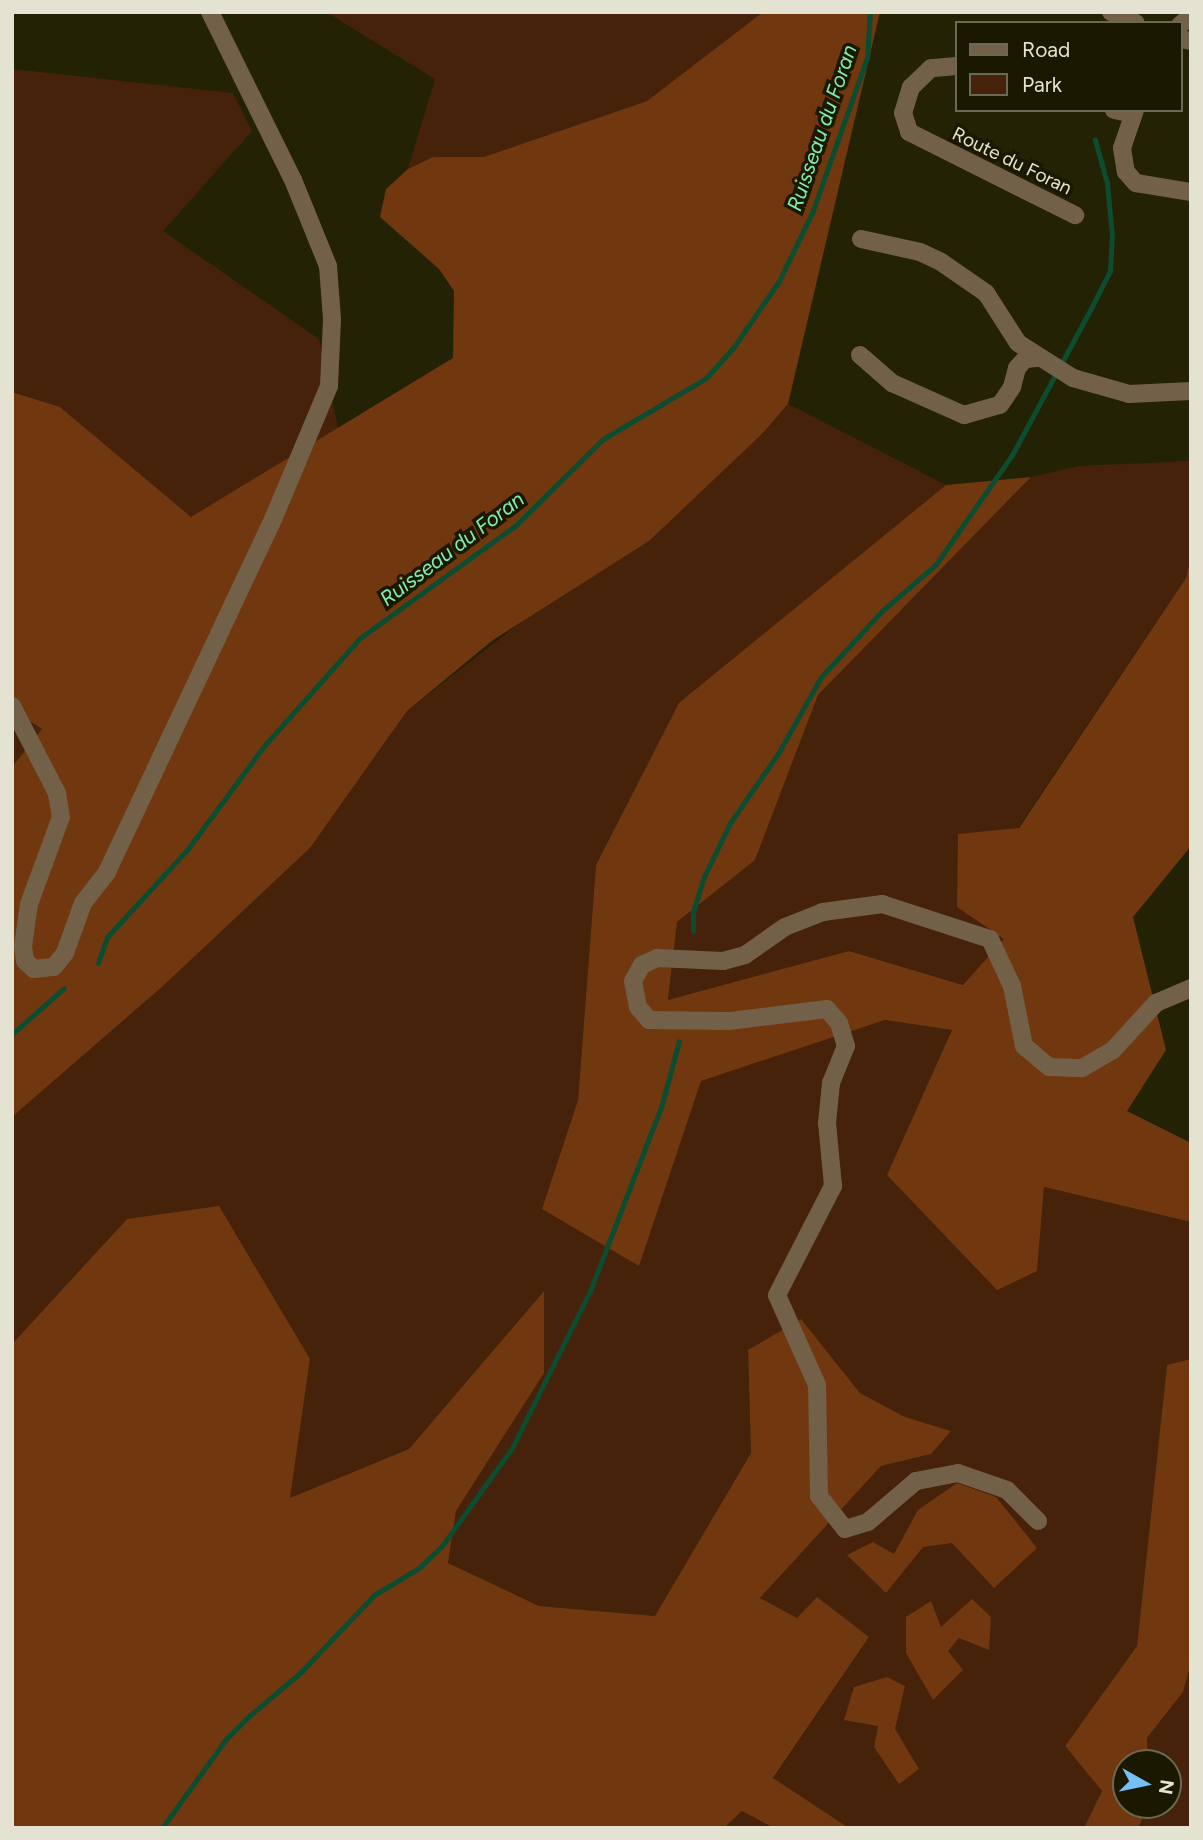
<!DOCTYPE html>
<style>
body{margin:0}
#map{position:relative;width:1203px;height:1840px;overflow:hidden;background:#242204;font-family:Figtree,sans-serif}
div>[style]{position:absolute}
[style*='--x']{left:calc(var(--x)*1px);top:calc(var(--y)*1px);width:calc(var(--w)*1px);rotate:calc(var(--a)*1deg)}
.green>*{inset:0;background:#46220b}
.forest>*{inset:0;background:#71370e}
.stream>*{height:5px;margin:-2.5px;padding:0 2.5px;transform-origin:2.5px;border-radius:2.5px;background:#0c4c31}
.minor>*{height:18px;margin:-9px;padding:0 9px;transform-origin:9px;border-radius:9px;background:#726148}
span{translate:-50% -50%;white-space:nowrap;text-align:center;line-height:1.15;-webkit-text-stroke:7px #1b1800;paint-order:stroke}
.street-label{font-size:19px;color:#e4e3d2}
.water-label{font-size:21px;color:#80ecb5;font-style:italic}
.frame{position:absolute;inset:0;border:14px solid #e4e3d2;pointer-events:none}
.legend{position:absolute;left:955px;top:21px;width:228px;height:91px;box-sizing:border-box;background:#1b1800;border:2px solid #6b6954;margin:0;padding:9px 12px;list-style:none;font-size:21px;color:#e4e3d2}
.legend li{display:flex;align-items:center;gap:14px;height:35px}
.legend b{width:35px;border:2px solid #6b6954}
.north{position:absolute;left:1112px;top:1749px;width:70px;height:70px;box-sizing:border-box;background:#1b1800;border:2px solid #6b6954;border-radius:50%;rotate:99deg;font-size:19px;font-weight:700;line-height:28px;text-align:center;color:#e4e3d2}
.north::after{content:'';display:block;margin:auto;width:24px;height:32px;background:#76c0f7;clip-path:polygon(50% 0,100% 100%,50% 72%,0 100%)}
</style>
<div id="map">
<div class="green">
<i style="clip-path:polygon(326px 12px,763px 12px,647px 101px,484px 157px,433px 157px,408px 169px,435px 79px)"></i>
<i style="clip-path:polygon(12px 69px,233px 93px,252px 131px,163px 231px,319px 339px,338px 428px,191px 518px,60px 407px,12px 392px)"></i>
<i style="clip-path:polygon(evenodd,788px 404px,946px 485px,679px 704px,596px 865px,578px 1100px,542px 1209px,639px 1265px,700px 1081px,885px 1020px,953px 1029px,887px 1175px,1037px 1271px,1044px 1187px,1191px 1222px,1191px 1359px,1167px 1366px,1137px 1646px,1065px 1746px,1102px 1791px,1084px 1828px,849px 1828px,773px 1779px,869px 1637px,797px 1618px,760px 1598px,881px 1466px,931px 1454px,950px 1431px,905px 1417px,860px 1393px,801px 1319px,748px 1350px,751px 1453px,656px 1616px,539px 1606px,448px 1563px,456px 1511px,543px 1373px,543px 1292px,409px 1449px,290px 1498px,310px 1359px,127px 1219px,12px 1344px,12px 1117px,163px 986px,310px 848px,407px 711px,764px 433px,788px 404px,996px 1497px,952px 1543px,923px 1546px,886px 1593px,873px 1542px,894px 1554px,996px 1497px,788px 404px,905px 1687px,894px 1729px,919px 1769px,899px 1783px,874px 1747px,878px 1725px,905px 1687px)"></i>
<i style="clip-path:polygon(1191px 461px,1191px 558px,1186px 578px,1018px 828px,1005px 939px,964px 985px,849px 951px,668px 1001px,677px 922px,755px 860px,818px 695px,1031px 477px,1079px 466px)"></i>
<i style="clip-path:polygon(12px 710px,43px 729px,12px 767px)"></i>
<i style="clip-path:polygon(1191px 1663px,1191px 1828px,1138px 1828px,1149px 1805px,1168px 1805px,1168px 1763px,1148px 1763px,1147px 1738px,1183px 1692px)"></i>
<i style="clip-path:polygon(742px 1811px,774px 1828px,724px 1828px)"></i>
</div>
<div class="forest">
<i style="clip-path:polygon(763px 12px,880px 12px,788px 404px,764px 432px,649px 541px,493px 640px,407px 711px,310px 848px,163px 986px,12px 1117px,12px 767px,42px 729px,12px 710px,12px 392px,60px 407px,191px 517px,453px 358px,454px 291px,439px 269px,380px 217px,386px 189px,408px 169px,433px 157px,484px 157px,647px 101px)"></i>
<i style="clip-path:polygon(1031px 477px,818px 695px,755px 860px,677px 922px,668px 1000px,849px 951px,963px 985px,1004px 939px,957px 907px,958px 834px,1019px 828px,1186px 578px,1191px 558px,1191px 846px,1133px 917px,1166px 1050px,1127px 1111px,1191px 1143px,1191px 1222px,1044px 1187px,1037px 1271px,997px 1290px,887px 1175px,952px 1030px,885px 1020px,701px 1081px,639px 1266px,542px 1209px,578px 1100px,596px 865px,679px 703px,946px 485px)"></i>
<i style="clip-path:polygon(219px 1206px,310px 1359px,290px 1498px,409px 1449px,544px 1291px,544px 1373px,456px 1511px,448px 1563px,539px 1606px,655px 1616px,751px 1453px,748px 1350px,801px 1319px,860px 1393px,905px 1417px,951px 1431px,931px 1454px,881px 1466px,760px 1598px,797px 1618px,817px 1597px,869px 1637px,773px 1778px,849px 1828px,774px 1828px,742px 1811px,724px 1828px,12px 1828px,12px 1344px,127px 1219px)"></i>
<i style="clip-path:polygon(1191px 1359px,1191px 1663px,1183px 1692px,1147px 1738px,1148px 1763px,1126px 1763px,1126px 1805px,1149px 1805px,1138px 1828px,1084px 1828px,1102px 1791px,1065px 1746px,1137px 1646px,1167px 1365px)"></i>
<i style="clip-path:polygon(957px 1483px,996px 1497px,1037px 1548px,994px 1588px,952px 1543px,923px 1547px,886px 1593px,847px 1555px,873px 1542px,894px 1554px,918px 1510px)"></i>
<i style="clip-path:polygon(972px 1599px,991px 1617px,989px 1650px,959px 1638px,948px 1651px,963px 1670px,933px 1700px,906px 1653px,906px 1617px,931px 1601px,941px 1627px)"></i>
<i style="clip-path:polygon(887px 1677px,905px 1686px,895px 1729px,919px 1769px,899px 1784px,874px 1747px,878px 1726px,844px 1720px,854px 1687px)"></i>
</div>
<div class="stream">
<i style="--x:693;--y:931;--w:19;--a:-90"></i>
<i style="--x:693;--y:912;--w:37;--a:-73"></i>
<i style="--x:704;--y:877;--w:60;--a:-64.3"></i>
<i style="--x:730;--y:823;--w:86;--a:-55.4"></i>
<i style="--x:779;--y:752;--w:86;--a:-60.8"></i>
<i style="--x:821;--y:677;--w:90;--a:-47.3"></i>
<i style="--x:882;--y:611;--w:72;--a:-41"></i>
<i style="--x:936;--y:564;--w:133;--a:-55.1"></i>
<i style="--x:1012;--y:455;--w:167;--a:-61.7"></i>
<i style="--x:1091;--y:308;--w:42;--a:-62.8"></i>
<i style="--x:1110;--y:271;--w:35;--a:-87"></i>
<i style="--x:1112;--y:236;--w:53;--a:-95.4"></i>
<i style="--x:1107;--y:183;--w:45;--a:-105.6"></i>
<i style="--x:98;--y:963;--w:28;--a:-71"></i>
<i style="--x:107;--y:937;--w:118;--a:-47.4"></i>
<i style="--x:187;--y:850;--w:129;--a:-53.5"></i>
<i style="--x:264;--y:746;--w:144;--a:-48.4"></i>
<i style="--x:360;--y:638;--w:191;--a:-35.9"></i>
<i style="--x:515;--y:526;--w:124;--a:-44.7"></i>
<i style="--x:603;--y:439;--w:120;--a:-30.6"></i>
<i style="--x:706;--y:378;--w:40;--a:-48"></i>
<i style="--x:733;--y:348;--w:81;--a:-55.5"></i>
<i style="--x:779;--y:281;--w:76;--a:-64.1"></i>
<i style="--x:812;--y:213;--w:164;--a:-70.5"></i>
<i style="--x:867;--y:58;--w:46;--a:-86.3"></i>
<i style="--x:12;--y:1034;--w:69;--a:-41.5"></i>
<i style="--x:162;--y:1828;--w:110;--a:-54.3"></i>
<i style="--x:226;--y:1739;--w:31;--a:-45"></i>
<i style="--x:248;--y:1717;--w:70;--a:-40.3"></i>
<i style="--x:301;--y:1672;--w:106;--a:-46.5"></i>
<i style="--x:374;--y:1595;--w:52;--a:-31"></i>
<i style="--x:419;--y:1568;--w:32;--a:-44"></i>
<i style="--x:442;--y:1546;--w:120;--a:-54.5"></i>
<i style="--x:512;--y:1448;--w:175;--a:-63.6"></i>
<i style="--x:590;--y:1291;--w:200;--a:-68.9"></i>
<i style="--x:662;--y:1104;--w:65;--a:-74.9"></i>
</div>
<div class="minor">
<i style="--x:1111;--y:12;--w:27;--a:24"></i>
<i style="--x:1180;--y:25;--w:14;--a:-39"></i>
<i style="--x:1180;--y:39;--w:11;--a:10"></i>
<i style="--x:956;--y:66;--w:25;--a:175"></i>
<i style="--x:931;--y:68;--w:28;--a:136"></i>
<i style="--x:911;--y:87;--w:27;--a:107"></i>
<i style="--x:903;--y:113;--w:20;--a:72"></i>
<i style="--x:909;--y:132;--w:186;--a:26.6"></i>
<i style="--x:1114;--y:110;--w:20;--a:11"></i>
<i style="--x:1135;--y:110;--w:40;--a:108.9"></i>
<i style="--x:1122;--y:148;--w:24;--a:81"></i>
<i style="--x:1126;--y:172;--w:15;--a:48"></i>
<i style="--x:1136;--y:183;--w:56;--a:9.3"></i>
<i style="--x:861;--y:239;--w:60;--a:12.4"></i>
<i style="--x:920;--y:252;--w:23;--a:25"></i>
<i style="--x:941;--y:262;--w:55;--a:34.6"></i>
<i style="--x:986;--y:293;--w:59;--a:57.4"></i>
<i style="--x:1018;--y:343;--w:65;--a:32.5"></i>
<i style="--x:1073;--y:378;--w:58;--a:15.9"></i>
<i style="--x:1129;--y:394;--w:62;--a:-2.8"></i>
<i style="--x:860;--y:355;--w:43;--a:41.2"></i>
<i style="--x:892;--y:383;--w:79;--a:24"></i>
<i style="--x:964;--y:415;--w:37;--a:-16"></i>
<i style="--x:1000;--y:405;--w:22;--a:-56"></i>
<i style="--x:1012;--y:387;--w:20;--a:-75"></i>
<i style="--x:1017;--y:368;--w:12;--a:-48"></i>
<i style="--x:1025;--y:359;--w:12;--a:-5"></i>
<i style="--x:12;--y:706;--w:98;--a:62.7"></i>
<i style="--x:57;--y:793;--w:24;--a:81"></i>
<i style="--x:61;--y:817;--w:93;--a:110.2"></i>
<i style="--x:29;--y:904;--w:42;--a:98.1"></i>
<i style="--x:23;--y:946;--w:15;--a:82"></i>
<i style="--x:25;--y:961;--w:12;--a:42"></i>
<i style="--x:34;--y:969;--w:20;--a:-6"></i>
<i style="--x:54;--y:967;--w:18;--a:-52"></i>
<i style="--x:65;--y:953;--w:53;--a:-70.2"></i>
<i style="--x:83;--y:903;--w:39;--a:-52"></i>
<i style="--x:107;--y:872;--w:392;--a:-64.8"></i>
<i style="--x:274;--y:517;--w:142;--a:-67.2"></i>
<i style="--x:329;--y:386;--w:67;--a:-87.4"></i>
<i style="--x:332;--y:319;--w:53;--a:-94.3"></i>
<i style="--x:328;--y:266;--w:93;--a:-112.1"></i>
<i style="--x:293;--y:180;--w:187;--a:-116.3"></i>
<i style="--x:1038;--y:1521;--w:44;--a:-135"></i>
<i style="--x:1007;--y:1490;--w:52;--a:-160.9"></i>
<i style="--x:958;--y:1473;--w:43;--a:169.2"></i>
<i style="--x:916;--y:1481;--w:63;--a:139.5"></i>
<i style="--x:868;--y:1522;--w:24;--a:163"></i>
<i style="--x:845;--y:1529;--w:42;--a:-128.2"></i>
<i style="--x:819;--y:1496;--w:111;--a:-91"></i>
<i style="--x:817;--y:1385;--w:98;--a:-114"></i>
<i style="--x:777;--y:1295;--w:123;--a:-62.8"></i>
<i style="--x:833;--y:1186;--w:63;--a:-95.4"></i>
<i style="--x:827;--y:1123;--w:40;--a:-84.3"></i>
<i style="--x:831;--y:1083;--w:40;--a:-68"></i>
<i style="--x:846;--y:1046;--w:24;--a:-107"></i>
<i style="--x:839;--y:1023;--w:18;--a:-131"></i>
<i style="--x:827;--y:1009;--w:99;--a:173"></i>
<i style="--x:729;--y:1021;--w:80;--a:-179.3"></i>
<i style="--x:649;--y:1020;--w:17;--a:-130"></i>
<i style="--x:638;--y:1007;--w:26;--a:-101"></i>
<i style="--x:633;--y:981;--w:18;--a:-61"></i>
<i style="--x:642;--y:965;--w:17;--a:-25"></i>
<i style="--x:657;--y:958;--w:66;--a:2.6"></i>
<i style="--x:723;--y:961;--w:23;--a:-15"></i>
<i style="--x:745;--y:955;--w:49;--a:-35"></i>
<i style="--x:785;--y:927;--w:41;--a:-21.5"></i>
<i style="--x:823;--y:912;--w:60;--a:-7.7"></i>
<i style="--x:882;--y:904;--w:114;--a:18"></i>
<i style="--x:990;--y:939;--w:52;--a:64.9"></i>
<i style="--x:1012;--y:986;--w:61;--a:78.7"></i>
<i style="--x:1024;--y:1046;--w:33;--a:40"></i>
<i style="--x:1049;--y:1067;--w:33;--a:2"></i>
<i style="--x:1082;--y:1068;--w:36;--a:-30"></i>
<i style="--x:1113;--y:1050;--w:64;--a:-47.5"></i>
<i style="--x:1156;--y:1003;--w:38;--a:-23"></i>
</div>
<div class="street-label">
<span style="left:1012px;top:161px;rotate:26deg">Route du Foran</span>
</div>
<div class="water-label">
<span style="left:822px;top:128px;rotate:-71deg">Ruisseau du Foran</span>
<span style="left:452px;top:549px;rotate:-37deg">Ruisseau du Foran</span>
</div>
<div class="frame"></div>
<ul class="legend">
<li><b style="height:9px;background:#726148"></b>Road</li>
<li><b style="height:19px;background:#46220b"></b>Park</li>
</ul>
<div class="north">N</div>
</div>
